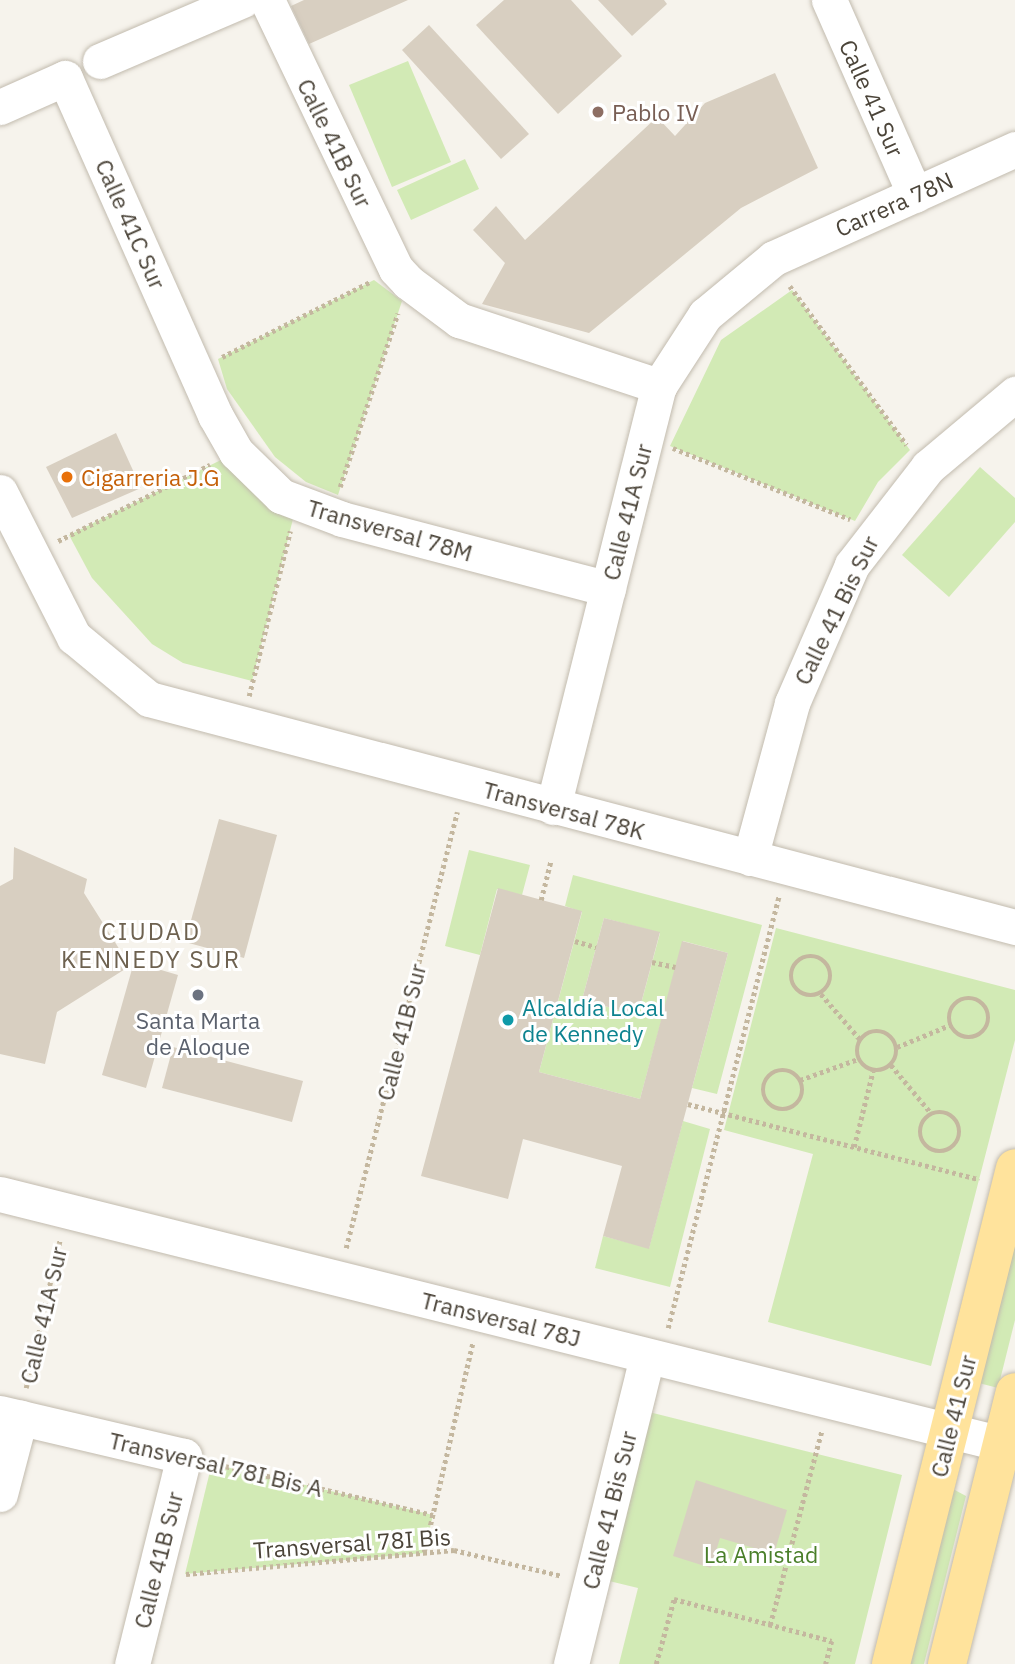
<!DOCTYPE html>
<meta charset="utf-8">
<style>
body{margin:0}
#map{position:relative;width:1015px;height:1664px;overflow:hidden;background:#f6f3ec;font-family:"IBM Plex Sans",sans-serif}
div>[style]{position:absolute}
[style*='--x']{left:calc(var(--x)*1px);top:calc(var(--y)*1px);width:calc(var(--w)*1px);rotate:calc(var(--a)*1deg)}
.green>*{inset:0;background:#d2eab5}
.building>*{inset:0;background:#d8cfc1}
.path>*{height:4.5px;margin-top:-2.25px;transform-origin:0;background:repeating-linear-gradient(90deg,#c4b79f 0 3.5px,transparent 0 7px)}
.path>.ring{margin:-2.25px;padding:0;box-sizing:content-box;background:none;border:4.5px solid #c4b79f;border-radius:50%}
.roads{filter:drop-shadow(0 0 2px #c2bbae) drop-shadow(0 0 2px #c2bbae)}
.minor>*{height:35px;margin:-17.5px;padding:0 17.5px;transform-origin:17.5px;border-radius:17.5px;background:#fff}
.major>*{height:38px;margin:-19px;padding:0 19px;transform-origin:19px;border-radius:19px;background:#ffe39c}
.dots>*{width:19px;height:19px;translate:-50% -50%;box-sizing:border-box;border:4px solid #fff;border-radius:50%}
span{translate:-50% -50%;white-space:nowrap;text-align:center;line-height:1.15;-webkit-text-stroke:6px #fff;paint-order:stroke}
.street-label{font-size:23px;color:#4b4439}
.education-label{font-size:23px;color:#785e54}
.left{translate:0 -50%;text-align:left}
.food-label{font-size:23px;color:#c56008}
.culture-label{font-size:23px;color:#0d838f}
.worship-label{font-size:23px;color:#5b616d}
.park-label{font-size:23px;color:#4a7f2a}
.neighbourhood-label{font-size:24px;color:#6e6250;letter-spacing:2px}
</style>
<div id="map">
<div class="green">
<i style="clip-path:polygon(408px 61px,451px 162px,392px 187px,349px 85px)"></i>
<i style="clip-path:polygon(465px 159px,479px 189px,411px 220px,397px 190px)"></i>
<i style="clip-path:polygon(374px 280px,402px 301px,338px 495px,306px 482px,275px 457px,227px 389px,218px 359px)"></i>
<i style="clip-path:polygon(792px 290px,910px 450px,878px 482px,855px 521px,670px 446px,721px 340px)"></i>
<i style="clip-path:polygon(225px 458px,294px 515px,252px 681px,183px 663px,152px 644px,92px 578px,69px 535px)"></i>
<i style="clip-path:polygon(980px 467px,1015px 498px,1015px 522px,949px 597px,902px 555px)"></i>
<i style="clip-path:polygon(469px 850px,530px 865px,522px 895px,497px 889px,480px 955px,445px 946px)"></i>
<i style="clip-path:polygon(evenodd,573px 875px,762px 925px,717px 1094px,692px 1088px,728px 953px,683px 941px,640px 1099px,539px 1072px,582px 912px,565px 906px,573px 875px,604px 918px,660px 933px,638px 1015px,582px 1000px,604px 918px)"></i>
<i style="clip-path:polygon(776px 928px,1015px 990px,1015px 1040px,931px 1366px,768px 1322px,813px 1154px,724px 1130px)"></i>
<i style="clip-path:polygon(683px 1121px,710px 1129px,670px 1287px,595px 1268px,603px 1236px,649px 1248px)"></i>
<i style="clip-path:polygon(1015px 1221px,1015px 1320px,998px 1388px,975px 1382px)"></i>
<i style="clip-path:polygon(649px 1412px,902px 1475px,855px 1664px,619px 1664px,638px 1588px,605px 1580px)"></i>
<i style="clip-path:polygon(212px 1463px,433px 1515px,424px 1553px,185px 1574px)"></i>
<i style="clip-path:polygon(951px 1488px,966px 1496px,924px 1664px,907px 1664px)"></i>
</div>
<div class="building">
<i style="clip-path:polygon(304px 0,408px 0,309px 44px,291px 6px)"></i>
<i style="clip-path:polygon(504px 0,571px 0,622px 56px,558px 114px,476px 25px)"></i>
<i style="clip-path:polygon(598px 0,664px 0,667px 4px,632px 36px)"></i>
<i style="clip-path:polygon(429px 25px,529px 134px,501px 159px,402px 50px)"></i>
<i style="clip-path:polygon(775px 73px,818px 168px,741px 208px,589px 333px,482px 304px,505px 263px,473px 230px,496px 206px,525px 240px,657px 117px,675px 136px,705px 103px)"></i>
<i style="clip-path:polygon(116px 433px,141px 488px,72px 518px,46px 467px)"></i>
<i style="clip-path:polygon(219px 819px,277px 835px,244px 958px,185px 942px)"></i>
<i style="clip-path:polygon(14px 847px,87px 879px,84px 893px,130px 966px,57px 1012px,45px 1064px,0 1054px,0 886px,13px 879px)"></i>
<i style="clip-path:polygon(498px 888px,582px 911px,539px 1072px,640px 1099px,682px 941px,728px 953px,649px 1249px,603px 1236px,622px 1166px,523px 1139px,508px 1199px,421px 1176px)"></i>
<i style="clip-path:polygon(604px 918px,660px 932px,638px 1015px,582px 1000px)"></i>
<i style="clip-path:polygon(134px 962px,178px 975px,146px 1088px,102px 1075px)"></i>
<i style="clip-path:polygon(173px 1047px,303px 1081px,292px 1122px,162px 1088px)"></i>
<i style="clip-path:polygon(696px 1480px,787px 1510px,774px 1554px,720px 1538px,711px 1568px,673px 1556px)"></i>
</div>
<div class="path">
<i style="--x:790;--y:286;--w:197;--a:53.7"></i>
<i style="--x:222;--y:357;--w:166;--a:-26.9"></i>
<i style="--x:673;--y:448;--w:191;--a:21.9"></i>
<i style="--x:340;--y:487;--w:183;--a:-71.6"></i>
<i style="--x:58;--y:541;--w:170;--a:-26.6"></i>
<i style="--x:249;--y:696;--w:170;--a:-76"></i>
<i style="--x:541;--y:900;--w:41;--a:-76"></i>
<i style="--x:575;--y:941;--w:22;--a:16"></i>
<i class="ring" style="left:791px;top:956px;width:35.5px;height:35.5px"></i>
<i style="--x:652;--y:962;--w:24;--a:12"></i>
<i style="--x:821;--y:994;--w:60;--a:49.1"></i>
<i class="ring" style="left:949px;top:998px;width:35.5px;height:35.5px"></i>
<i class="ring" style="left:857px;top:1031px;width:35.5px;height:35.5px"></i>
<i style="--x:897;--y:1047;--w:57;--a:-22.5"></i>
<i style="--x:891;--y:1065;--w:64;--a:50.1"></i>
<i class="ring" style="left:763px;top:1070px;width:35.5px;height:35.5px"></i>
<i style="--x:800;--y:1080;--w:62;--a:-19.9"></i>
<i style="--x:688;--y:1104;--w:301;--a:14.5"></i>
<i class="ring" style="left:920px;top:1112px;width:35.5px;height:35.5px"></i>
<i style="--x:854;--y:1147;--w:78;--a:-76"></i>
<i style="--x:346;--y:1248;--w:450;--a:-75.7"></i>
<i style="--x:668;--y:1328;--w:446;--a:-75.6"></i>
<i style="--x:26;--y:1388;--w:153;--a:-77.1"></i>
<i style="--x:212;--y:1463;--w:227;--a:13.2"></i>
<i style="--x:424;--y:1552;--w:216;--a:-76.9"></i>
<i style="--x:186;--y:1574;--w:269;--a:-5.1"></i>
<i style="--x:454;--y:1550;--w:111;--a:13.5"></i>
<i style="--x:770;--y:1625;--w:202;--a:-75.1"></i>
<i style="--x:656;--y:1664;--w:67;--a:-74.5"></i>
<i style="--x:674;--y:1599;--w:163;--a:14.9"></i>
<i style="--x:832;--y:1641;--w:24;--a:105"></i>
</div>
<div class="roads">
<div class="minor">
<i style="--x:267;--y:0;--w:298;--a:64.4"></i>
<i style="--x:396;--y:269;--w:18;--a:47"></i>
<i style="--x:408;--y:282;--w:64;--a:36.7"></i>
<i style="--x:459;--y:320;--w:211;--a:18.3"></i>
<i style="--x:829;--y:0;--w:213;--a:66.2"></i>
<i style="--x:100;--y:61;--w:155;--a:-23.2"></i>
<i style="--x:0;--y:107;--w:71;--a:-24"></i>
<i style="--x:65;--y:78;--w:369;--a:66"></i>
<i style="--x:215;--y:415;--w:43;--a:60.4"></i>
<i style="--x:236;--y:452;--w:63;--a:44.4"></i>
<i style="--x:281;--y:496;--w:65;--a:20.7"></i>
<i style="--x:342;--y:519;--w:275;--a:14.7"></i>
<i style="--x:0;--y:492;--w:163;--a:63"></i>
<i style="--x:74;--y:637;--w:97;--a:39.6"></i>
<i style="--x:149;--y:699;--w:896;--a:14.75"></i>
<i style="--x:553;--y:807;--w:434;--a:-75.9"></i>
<i style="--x:659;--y:386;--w:85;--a:-57.1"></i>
<i style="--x:705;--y:315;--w:89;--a:-39.6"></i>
<i style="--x:774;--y:258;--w:265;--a:-24.3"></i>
<i style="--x:750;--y:858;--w:161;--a:-74.8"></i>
<i style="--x:792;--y:703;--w:150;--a:-66.5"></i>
<i style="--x:852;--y:565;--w:124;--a:-52.2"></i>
<i style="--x:928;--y:467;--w:114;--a:-40"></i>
<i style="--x:0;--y:1194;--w:1046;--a:14"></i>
<i style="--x:0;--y:1413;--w:189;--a:13.2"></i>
<i style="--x:184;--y:1456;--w:214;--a:104"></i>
<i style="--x:0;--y:1494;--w:79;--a:-75.3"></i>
<i style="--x:571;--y:1664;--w:317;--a:-76.1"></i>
</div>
<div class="major">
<i style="--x:891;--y:1664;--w:511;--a:-75.96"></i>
<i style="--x:947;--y:1664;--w:280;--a:-76"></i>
</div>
</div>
<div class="dots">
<i style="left:598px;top:112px;background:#8d6e63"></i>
<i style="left:67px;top:477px;background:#e8710a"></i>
<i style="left:198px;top:995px;background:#6b7280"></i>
<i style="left:508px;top:1020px;background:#0f9aa8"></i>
</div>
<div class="street-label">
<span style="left:872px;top:98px;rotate:66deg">Calle 41 Sur</span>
<span style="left:335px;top:143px;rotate:64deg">Calle 41B Sur</span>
<span style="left:894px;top:204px;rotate:-24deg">Carrera 78N</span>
<span style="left:131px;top:224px;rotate:66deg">Calle 41C Sur</span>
<span style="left:627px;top:512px;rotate:-76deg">Calle 41A Sur</span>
<span style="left:390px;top:530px;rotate:16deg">Transversal 78M</span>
<span style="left:836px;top:610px;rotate:-64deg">Calle 41 Bis Sur</span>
<span style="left:564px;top:810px;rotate:15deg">Transversal 78K</span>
<span style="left:401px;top:1032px;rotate:-76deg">Calle 41B Sur</span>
<span style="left:43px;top:1315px;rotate:-77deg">Calle 41A Sur</span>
<span style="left:501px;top:1319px;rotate:14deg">Transversal 78J</span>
<span style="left:953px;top:1416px;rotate:-76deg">Calle 41 Sur</span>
<span style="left:216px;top:1464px;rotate:13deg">Transversal 78I Bis A</span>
<span style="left:609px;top:1510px;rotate:-76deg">Calle 41 Bis Sur</span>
<span style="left:352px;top:1543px;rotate:-4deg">Transversal 78I Bis</span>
<span style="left:158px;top:1560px;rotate:-76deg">Calle 41B Sur</span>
</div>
<div class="education-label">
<span class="left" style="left:612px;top:112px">Pablo IV</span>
</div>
<div class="food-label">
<span class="left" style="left:81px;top:477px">Cigarreria J.G</span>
</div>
<div class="culture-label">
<span class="left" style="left:522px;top:1020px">Alcaldía Local<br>de Kennedy</span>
</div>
<div class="worship-label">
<span style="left:198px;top:1033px">Santa Marta<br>de Aloque</span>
</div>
<div class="park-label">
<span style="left:761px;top:1554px">La Amistad</span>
</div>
<div class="neighbourhood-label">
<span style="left:151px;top:946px">CIUDAD<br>KENNEDY SUR</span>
</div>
</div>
